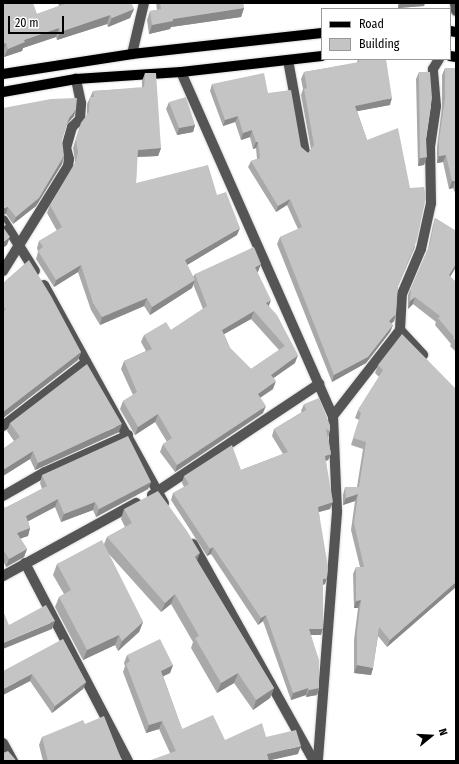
<!DOCTYPE html>
<style>
body{margin:0}
#map{position:relative;width:459px;height:764px;overflow:hidden;background:#fff;font-family:"Fira Sans Condensed",sans-serif}
div>[style]{position:absolute}
[style*='--x']{left:calc(var(--x)*1px);top:calc(var(--y)*1px);width:calc(var(--w)*1px);rotate:calc(var(--a)*1deg)}
.roads{filter:drop-shadow(0 0 1px #dbdbdb) drop-shadow(0 0 1px #dbdbdb)}
.minor>*{height:10px;margin:-5px;padding:0 5px;transform-origin:5px;border-radius:5px;background:#555}
.major>*{height:10px;margin:-5px;padding:0 5px;transform-origin:5px;border-radius:5px;background:#000}
.wall>*{inset:0;background:#a9a9a9}
.shaded-wall>*{inset:0;background:#898989}
.building>*{inset:0;background:#c4c4c4}
span{translate:-50% -50%;white-space:nowrap;text-align:center;line-height:1.15;-webkit-text-stroke:3px #fff;paint-order:stroke}
.frame{position:absolute;inset:0;border:4px solid #000;pointer-events:none}
.legend{position:absolute;left:321px;top:8px;width:130px;height:52px;box-sizing:border-box;background:#fff;border:1px solid #999;margin:0;padding:5px 7px;list-style:none;font-size:12px;color:#000}
.legend li{display:flex;align-items:center;gap:8px;height:20px}
.legend b{width:20px;border:1px solid #999}
.north{position:absolute;left:411px;top:716px;width:40px;height:40px;-webkit-text-stroke:3px #fff;paint-order:stroke;rotate:72deg;font-size:11px;font-weight:700;line-height:16px;text-align:center;color:#000}
.north::after{content:'';display:block;margin:auto;width:14px;height:18px;background:#000;clip-path:polygon(50% 0,100% 100%,50% 72%,0 100%)}
.scale{position:absolute;left:8px;top:16px;width:56px;height:18px;box-sizing:border-box;border:2px solid #000;border-top:0;padding-left:5px;font-size:12px;line-height:14px;white-space:nowrap;color:#000;-webkit-text-stroke:3px #fff;paint-order:stroke}
</style>
<div id="map">
<div class="roads">
<div class="minor">
<i style="--x:455;--y:3;--w:8;--a:83"></i>
<i style="--x:132;--y:54;--w:52;--a:-76.8"></i>
<i style="--x:288;--y:60;--w:95;--a:79.6"></i>
<i style="--x:181;--y:72;--w:376;--a:66.2"></i>
<i style="--x:333;--y:416;--w:96;--a:87.6"></i>
<i style="--x:337;--y:512;--w:250;--a:94.4"></i>
<i style="--x:3;--y:220;--w:60;--a:57.9"></i>
<i style="--x:3;--y:271;--w:123;--a:-58.2"></i>
<i style="--x:68;--y:166;--w:7;--a:-82"></i>
<i style="--x:69;--y:159;--w:11;--a:-105"></i>
<i style="--x:66;--y:148;--w:22;--a:-74"></i>
<i style="--x:72;--y:127;--w:11;--a:-45"></i>
<i style="--x:80;--y:119;--w:16;--a:-86"></i>
<i style="--x:81;--y:103;--w:25;--a:-102"></i>
<i style="--x:44;--y:285;--w:249;--a:61.2"></i>
<i style="--x:400;--y:330;--w:34;--a:47"></i>
<i style="--x:333;--y:416;--w:109;--a:-52.1"></i>
<i style="--x:400;--y:330;--w:36;--a:-87"></i>
<i style="--x:402;--y:294;--w:49;--a:-67.1"></i>
<i style="--x:421;--y:249;--w:47;--a:-77.7"></i>
<i style="--x:431;--y:203;--w:56;--a:-91"></i>
<i style="--x:430;--y:147;--w:41;--a:-81.7"></i>
<i style="--x:436;--y:106;--w:37;--a:-95"></i>
<i style="--x:433;--y:69;--w:12;--a:-59"></i>
<i style="--x:3;--y:426;--w:105;--a:-37.6"></i>
<i style="--x:152;--y:495;--w:201;--a:-33.6"></i>
<i style="--x:3;--y:496;--w:48;--a:-29.7"></i>
<i style="--x:45;--y:472;--w:91;--a:-24"></i>
<i style="--x:193;--y:544;--w:248;--a:60.9"></i>
<i style="--x:25;--y:563;--w:223;--a:62.5"></i>
<i style="--x:3;--y:576;--w:152;--a:-28.8"></i>
<i style="--x:3;--y:743;--w:21;--a:61"></i>
</div>
<div class="major">
<i style="--x:450;--y:31;--w:6;--a:9"></i>
<i style="--x:450;--y:56;--w:6;--a:9"></i>
<i style="--x:3;--y:74;--w:131;--a:-8.8"></i>
<i style="--x:132;--y:54;--w:191;--a:-6.3"></i>
<i style="--x:3;--y:92;--w:74;--a:-10.1"></i>
<i style="--x:76;--y:79;--w:105;--a:-3.8"></i>
<i style="--x:181;--y:72;--w:142;--a:-6.5"></i>
</div>
</div>
<div class="wall">
<i style="clip-path:polygon(3px 3px,37px 14px,59px 6px,58px 3px,131px 3px,134px 9px,130px 18px,108px 27px,107px 24px,57px 40px,56px 37px,23px 48px,22px 51px,4px 57px,3px 53px)"></i>
<i style="clip-path:polygon(156px 3px,249px 3px,243px 4px,244px 8px,241px 17px,171px 27px,170px 29px,149px 34px,147px 20px,150px 11px,157px 10px)"></i>
<i style="clip-path:polygon(398px 3px,425px 3px,424px 6px,398px 8px)"></i>
<i style="clip-path:polygon(358px 59px,390px 105px,357px 111px,367px 140px,415px 247px,398px 286px,394px 321px,391px 324px,393px 325px,390px 332px,366px 363px,332px 382px,277px 244px,280px 237px,298px 229px,287px 205px,276px 212px,248px 167px,251px 161px,257px 159px,256px 148px,253px 149px,250px 137px,241px 140px,235px 122px,223px 126px,210px 91px,212px 84px,268px 93px,301px 147px,308px 153px,311px 149px,301px 95px,303px 89px,301px 79px,304px 72px,357px 63px)"></i>
<i style="clip-path:polygon(445px 68px,456px 68px,456px 195px,453px 188px,449px 189px,443px 162px,437px 163px,437px 147px,442px 107px,442px 75px)"></i>
<i style="clip-path:polygon(419px 72px,426px 138px,424px 165px,418px 166px,416px 79px)"></i>
<i style="clip-path:polygon(evenodd,145px 73px,161px 148px,158px 156px,137px 157px,136px 183px,217px 195px,237px 235px,187px 265px,193px 277px,195px 274px,258px 272px,257px 272px,269px 306px,295px 363px,273px 378px,273px 389px,260px 398px,263px 413px,175px 472px,160px 452px,163px 444px,167px 442px,155px 422px,135px 435px,120px 409px,123px 401px,133px 395px,121px 369px,124px 361px,146px 351px,141px 342px,144px 335px,171px 330px,203px 309px,193px 284px,192px 288px,150px 315px,144px 306px,100px 325px,91px 310px,78px 272px,54px 287px,36px 259px,38px 252px,37px 248px,39px 241px,57px 231px,47px 213px,50px 205px,75px 165px,75px 160px,73px 148px,81px 123px,87px 115px,87px 104px,93px 91px,142px 88px,142px 81px,145px 73px,251px 319px,279px 350px,251px 369px,230px 348px,224px 334px,251px 319px)"></i>
<i style="clip-path:polygon(169px 102px,195px 125px,193px 132px,177px 135px,166px 109px)"></i>
<i style="clip-path:polygon(3px 108px,74px 116px,67px 124px,62px 139px,62px 164px,36px 206px,13px 224px,6px 214px)"></i>
<i style="clip-path:polygon(435px 218px,456px 231px,456px 267px,450px 277px,456px 282px,456px 352px,450px 346px,451px 344px,435px 325px,436px 322px,413px 304px,408px 309px,408px 295px,428px 249px,433px 225px)"></i>
<i style="clip-path:polygon(3px 281px,81px 352px,78px 360px,3px 418px)"></i>
<i style="clip-path:polygon(378px 365px,456px 389px,456px 587px,387px 647px,378px 636px,373px 668px,371px 675px,354px 673px,354px 640px,358px 608px,354px 608px,353px 574px,356px 567px,360px 567px,351px 530px,355px 501px,343px 505px,343px 495px,345px 487px,357px 487px,363px 449px,351px 445px,359px 420px,355px 418px,358px 410px,379px 377px,375px 373px)"></i>
<i style="clip-path:polygon(304px 404px,330px 431px,328px 437px,331px 454px,328px 460px,326px 461px,330px 509px,319px 512px,325px 584px,323px 585px,321px 635px,311px 635px,319px 688px,317px 695px,306px 697px,306px 695px,291px 700px,263px 621px,258px 625px,211px 554px,207px 556px,171px 500px,173px 493px,184px 487px,182px 483px,184px 476px,241px 470px,283px 454px,272px 436px,274px 429px,302px 412px,301px 411px)"></i>
<i style="clip-path:polygon(10px 423px,119px 432px,35px 470px,30px 459px,3px 476px,3px 449px,14px 441px,7px 431px)"></i>
<i style="clip-path:polygon(42px 475px,151px 482px,148px 489px,96px 517px,93px 510px,61px 522px,55px 507px,28px 521px,30px 528px,28px 536px,20px 538px,27px 549px,24px 557px,6px 567px,3px 561px,3px 505px,5px 508px,42px 489px,40px 483px)"></i>
<i style="clip-path:polygon(124px 509px,197px 561px,274px 688px,270px 698px,253px 710px,234px 683px,217px 693px,191px 648px,193px 642px,171px 604px,161px 612px,108px 553px,143px 622px,139px 632px,118px 651px,115px 645px,83px 660px,55px 607px,59px 597px,64px 594px,53px 575px,57px 564px,104px 544px,107px 537px,125px 527px,121px 519px)"></i>
<i style="clip-path:polygon(63px 639px,86px 682px,83px 689px,52px 713px,30px 681px,3px 695px)"></i>
<i style="clip-path:polygon(127px 655px,173px 665px,170px 673px,163px 676px,182px 729px,225px 740px,266px 737px,298px 754px,269px 760px,170px 753px,159px 729px,146px 733px,123px 672px,125px 666px,124px 663px)"></i>
<i style="clip-path:polygon(85px 724px,122px 761px,43px 761px,39px 745px,42px 737px)"></i>
</div>
<div class="shaded-wall">
<i style="clip-path:polygon(400px 3px,425px 3px,424px 6px,398px 8px)"></i>
<i style="clip-path:polygon(244px 8px,241px 17px,171px 27px,170px 29px,149px 34px,152px 25px,173px 19px)"></i>
<i style="clip-path:polygon(134px 9px,130px 18px,108px 27px,112px 18px)"></i>
<i style="clip-path:polygon(110px 15px,107px 24px,57px 40px,60px 32px)"></i>
<i style="clip-path:polygon(59px 28px,56px 37px,23px 48px,22px 51px,4px 57px,8px 49px,24px 40px)"></i>
<i style="clip-path:polygon(6px 43px,3px 51px,3px 44px)"></i>
<i style="clip-path:polygon(392px 98px,390px 105px,353px 112px,355px 106px)"></i>
<i style="clip-path:polygon(76px 109px,74px 116px,66px 125px,69px 118px)"></i>
<i style="clip-path:polygon(238px 116px,235px 122px,223px 126px,225px 120px)"></i>
<i style="clip-path:polygon(195px 125px,193px 132px,177px 135px,179px 128px)"></i>
<i style="clip-path:polygon(252px 130px,250px 137px,241px 140px,243px 133px)"></i>
<i style="clip-path:polygon(256px 142px,258px 142px,256px 148px,253px 149px)"></i>
<i style="clip-path:polygon(161px 148px,158px 156px,135px 157px,138px 150px)"></i>
<i style="clip-path:polygon(446px 155px,443px 162px,437px 163px,439px 156px)"></i>
<i style="clip-path:polygon(64px 156px,62px 164px,36px 206px,13px 224px,16px 217px)"></i>
<i style="clip-path:polygon(427px 157px,424px 165px,418px 166px,420px 158px)"></i>
<i style="clip-path:polygon(452px 181px,455px 181px,453px 188px,449px 189px)"></i>
<i style="clip-path:polygon(290px 199px,287px 205px,276px 212px,278px 206px)"></i>
<i style="clip-path:polygon(8px 207px,6px 214px,3px 215px,3px 208px)"></i>
<i style="clip-path:polygon(240px 228px,237px 235px,182px 268px,185px 260px)"></i>
<i style="clip-path:polygon(10px 237px,7px 245px,3px 248px,3px 242px)"></i>
<i style="clip-path:polygon(261px 264px,258px 272px,252px 274px,255px 267px)"></i>
<i style="clip-path:polygon(456px 264px,456px 267px,446px 283px,449px 275px)"></i>
<i style="clip-path:polygon(81px 265px,78px 272px,54px 287px,56px 280px)"></i>
<i style="clip-path:polygon(195px 280px,192px 288px,150px 315px,152px 307px)"></i>
<i style="clip-path:polygon(415px 297px,413px 304px,408px 309px,410px 301px)"></i>
<i style="clip-path:polygon(147px 298px,144px 306px,100px 325px,102px 317px)"></i>
<i style="clip-path:polygon(271px 300px,268px 308px,266px 303px)"></i>
<i style="clip-path:polygon(254px 311px,251px 319px,219px 337px,222px 330px)"></i>
<i style="clip-path:polygon(396px 314px,394px 321px,387px 328px,389px 321px)"></i>
<i style="clip-path:polygon(393px 325px,390px 332px,366px 363px,332px 382px,334px 375px)"></i>
<i style="clip-path:polygon(81px 352px,78px 360px,3px 418px,3px 412px)"></i>
<i style="clip-path:polygon(298px 355px,295px 363px,268px 382px,271px 375px)"></i>
<i style="clip-path:polygon(276px 381px,273px 389px,255px 401px,258px 394px)"></i>
<i style="clip-path:polygon(266px 406px,263px 413px,175px 472px,177px 465px)"></i>
<i style="clip-path:polygon(158px 414px,155px 422px,135px 435px,138px 427px)"></i>
<i style="clip-path:polygon(122px 424px,119px 432px,35px 470px,38px 463px)"></i>
<i style="clip-path:polygon(33px 451px,30px 459px,3px 476px,3px 470px)"></i>
<i style="clip-path:polygon(331px 454px,328px 460px,322px 462px,325px 456px)"></i>
<i style="clip-path:polygon(151px 482px,148px 489px,96px 517px,99px 509px)"></i>
<i style="clip-path:polygon(358px 494px,355px 501px,343px 505px,346px 498px)"></i>
<i style="clip-path:polygon(58px 499px,55px 507px,23px 524px,26px 516px)"></i>
<i style="clip-path:polygon(95px 502px,93px 510px,61px 522px,64px 514px)"></i>
<i style="clip-path:polygon(333px 502px,330px 509px,315px 513px,318px 507px)"></i>
<i style="clip-path:polygon(30px 528px,28px 536px,14px 541px,17px 533px)"></i>
<i style="clip-path:polygon(213px 547px,211px 554px,207px 556px,210px 549px)"></i>
<i style="clip-path:polygon(27px 549px,24px 557px,6px 567px,9px 559px)"></i>
<i style="clip-path:polygon(200px 553px,196px 563px,195px 557px)"></i>
<i style="clip-path:polygon(327px 578px,325px 584px,321px 585px,323px 579px)"></i>
<i style="clip-path:polygon(456px 582px,456px 587px,387px 647px,390px 640px)"></i>
<i style="clip-path:polygon(175px 594px,171px 604px,161px 612px,165px 603px)"></i>
<i style="clip-path:polygon(361px 600px,358px 608px,354px 608px,356px 601px)"></i>
<i style="clip-path:polygon(266px 615px,263px 621px,258px 625px,261px 618px)"></i>
<i style="clip-path:polygon(55px 621px,52px 629px,3px 649px,3px 643px)"></i>
<i style="clip-path:polygon(143px 622px,139px 632px,118px 651px,122px 641px)"></i>
<i style="clip-path:polygon(309px 629px,323px 629px,321px 635px,306px 635px)"></i>
<i style="clip-path:polygon(119px 635px,115px 645px,83px 660px,87px 650px)"></i>
<i style="clip-path:polygon(173px 665px,170px 673px,158px 679px,161px 671px)"></i>
<i style="clip-path:polygon(357px 665px,373px 668px,371px 675px,354px 673px)"></i>
<i style="clip-path:polygon(238px 673px,234px 683px,217px 693px,221px 683px)"></i>
<i style="clip-path:polygon(32px 674px,30px 681px,3px 695px,3px 689px)"></i>
<i style="clip-path:polygon(86px 682px,83px 689px,52px 713px,55px 706px)"></i>
<i style="clip-path:polygon(274px 688px,270px 698px,253px 710px,256px 700px)"></i>
<i style="clip-path:polygon(308px 688px,306px 695px,291px 700px,293px 693px)"></i>
<i style="clip-path:polygon(319px 688px,317px 695px,306px 697px,309px 690px)"></i>
<i style="clip-path:polygon(162px 721px,159px 729px,146px 733px,149px 725px)"></i>
<i style="clip-path:polygon(301px 746px,298px 754px,267px 761px,267px 754px)"></i>
</div>
<div class="building">
<i style="clip-path:polygon(3px 3px,33px 3px,37px 14px,65px 4px,64px 3px,131px 3px,134px 9px,112px 18px,110px 15px,60px 32px,59px 28px,24px 40px,25px 42px,8px 49px,6px 43px,3px 44px)"></i>
<i style="clip-path:polygon(160px 3px,243px 3px,244px 8px,173px 19px,173px 21px,152px 25px,150px 11px,161px 9px)"></i>
<i style="clip-path:polygon(359px 59px,386px 59px,392px 98px,355px 106px,367px 140px,398px 128px,410px 188px,424px 187px,426px 197px,417px 240px,398px 285px,396px 314px,389px 321px,393px 325px,368px 357px,334px 375px,280px 237px,302px 227px,290px 199px,278px 206px,251px 161px,260px 158px,258px 142px,256px 142px,252px 130px,243px 133px,238px 116px,225px 120px,212px 84px,264px 73px,268px 93px,291px 90px,301px 147px,308px 153px,314px 145px,304px 89px,307px 88px,304px 72px,359px 62px)"></i>
<i style="clip-path:polygon(445px 68px,456px 68px,456px 182px,455px 181px,452px 181px,446px 155px,439px 156px,439px 140px,445px 99px)"></i>
<i style="clip-path:polygon(419px 72px,430px 72px,432px 98px,426px 138px,427px 157px,420px 158px)"></i>
<i style="clip-path:polygon(145px 73px,156px 73px,161px 148px,138px 150px,136px 183px,208px 165px,217px 195px,226px 192px,240px 228px,185px 260px,195px 280px,152px 307px,147px 298px,102px 317px,93px 303px,81px 265px,56px 280px,38px 251px,43px 247px,39px 241px,62px 227px,50px 205px,76px 161px,78px 152px,76px 140px,81px 123px,89px 112px,90px 97px,94px 97px,93px 91px,144px 87px)"></i>
<i style="clip-path:polygon(186px 97px,195px 125px,179px 128px,169px 102px)"></i>
<i style="clip-path:polygon(77px 98px,76px 109px,69px 118px,62px 139px,64px 156px,39px 198px,16px 217px,8px 207px,3px 208px,3px 108px,51px 99px)"></i>
<i style="clip-path:polygon(435px 218px,456px 231px,456px 264px,449px 275px,456px 282px,456px 342px,453px 338px,454px 337px,438px 318px,440px 316px,415px 297px,410px 301px,411px 288px,430px 244px)"></i>
<i style="clip-path:polygon(3px 220px,6px 225px,3px 227px,10px 237px,3px 242px)"></i>
<i style="clip-path:polygon(evenodd,254px 247px,261px 264px,255px 267px,271px 300px,266px 303px,277px 315px,298px 355px,271px 375px,276px 381px,258px 394px,266px 406px,177px 465px,163px 444px,172px 438px,158px 414px,138px 427px,123px 401px,137px 392px,124px 361px,152px 349px,144px 335px,166px 322px,171px 330px,207px 306px,195px 274px,254px 247px,254px 311px,285px 346px,251px 369px,230px 348px,222px 330px,254px 311px)"></i>
<i style="clip-path:polygon(29px 260px,51px 296px,81px 352px,3px 412px,3px 312px,6px 309px,3px 306px,3px 281px,4px 282px)"></i>
<i style="clip-path:polygon(402px 334px,456px 389px,456px 582px,390px 640px,379px 627px,373px 668px,357px 665px,357px 632px,361px 600px,356px 601px,356px 567px,364px 567px,354px 523px,358px 494px,346px 498px,345px 487px,359px 487px,366px 442px,353px 438px,361px 413px,358px 410px,383px 370px,378px 365px)"></i>
<i style="clip-path:polygon(87px 364px,122px 424px,38px 463px,33px 451px,3px 470px,3px 449px,20px 437px,10px 423px)"></i>
<i style="clip-path:polygon(319px 398px,330px 425px,330px 431px,326px 429px,331px 454px,325px 456px,333px 502px,318px 507px,328px 567px,327px 578px,323px 579px,323px 629px,309px 629px,319px 660px,319px 688px,309px 690px,308px 688px,293px 693px,266px 615px,261px 618px,213px 547px,210px 549px,173px 493px,189px 484px,184px 476px,232px 445px,241px 470px,288px 452px,274px 429px,306px 410px,304px 404px)"></i>
<i style="clip-path:polygon(128px 436px,151px 482px,99px 509px,95px 502px,64px 514px,58px 499px,26px 516px,30px 528px,17px 533px,27px 549px,9px 559px,3px 549px,3px 505px,5px 508px,47px 486px,42px 475px)"></i>
<i style="clip-path:polygon(158px 491px,187px 531px,200px 553px,195px 557px,274px 688px,256px 700px,238px 673px,221px 683px,195px 638px,199px 636px,175px 594px,165px 603px,107px 537px,132px 523px,124px 509px)"></i>
<i style="clip-path:polygon(102px 540px,143px 622px,122px 641px,119px 635px,87px 650px,59px 597px,71px 590px,57px 564px)"></i>
<i style="clip-path:polygon(46px 605px,55px 621px,3px 643px,3px 611px,9px 625px)"></i>
<i style="clip-path:polygon(63px 639px,86px 682px,55px 706px,32px 674px,3px 689px,3px 671px)"></i>
<i style="clip-path:polygon(160px 639px,173px 665px,161px 671px,182px 729px,213px 715px,225px 740px,262px 723px,266px 737px,296px 730px,301px 746px,267px 754px,269px 761px,148px 761px,176px 751px,162px 721px,149px 725px,126px 664px,130px 661px,127px 655px)"></i>
<i style="clip-path:polygon(104px 716px,122px 761px,48px 761px,42px 737px,83px 720px,85px 724px)"></i>
<i style="clip-path:polygon(8px 751px,15px 759px,16px 761px,3px 761px,3px 753px)"></i>
</div>
<div class="frame"></div>
<ul class="legend">
<li><b style="height:5px;background:#000"></b>Road</li>
<li><b style="height:11px;background:#c4c4c4"></b>Building</li>
</ul>
<div class="north">N</div>
<div class="scale">20 m</div>
</div>
